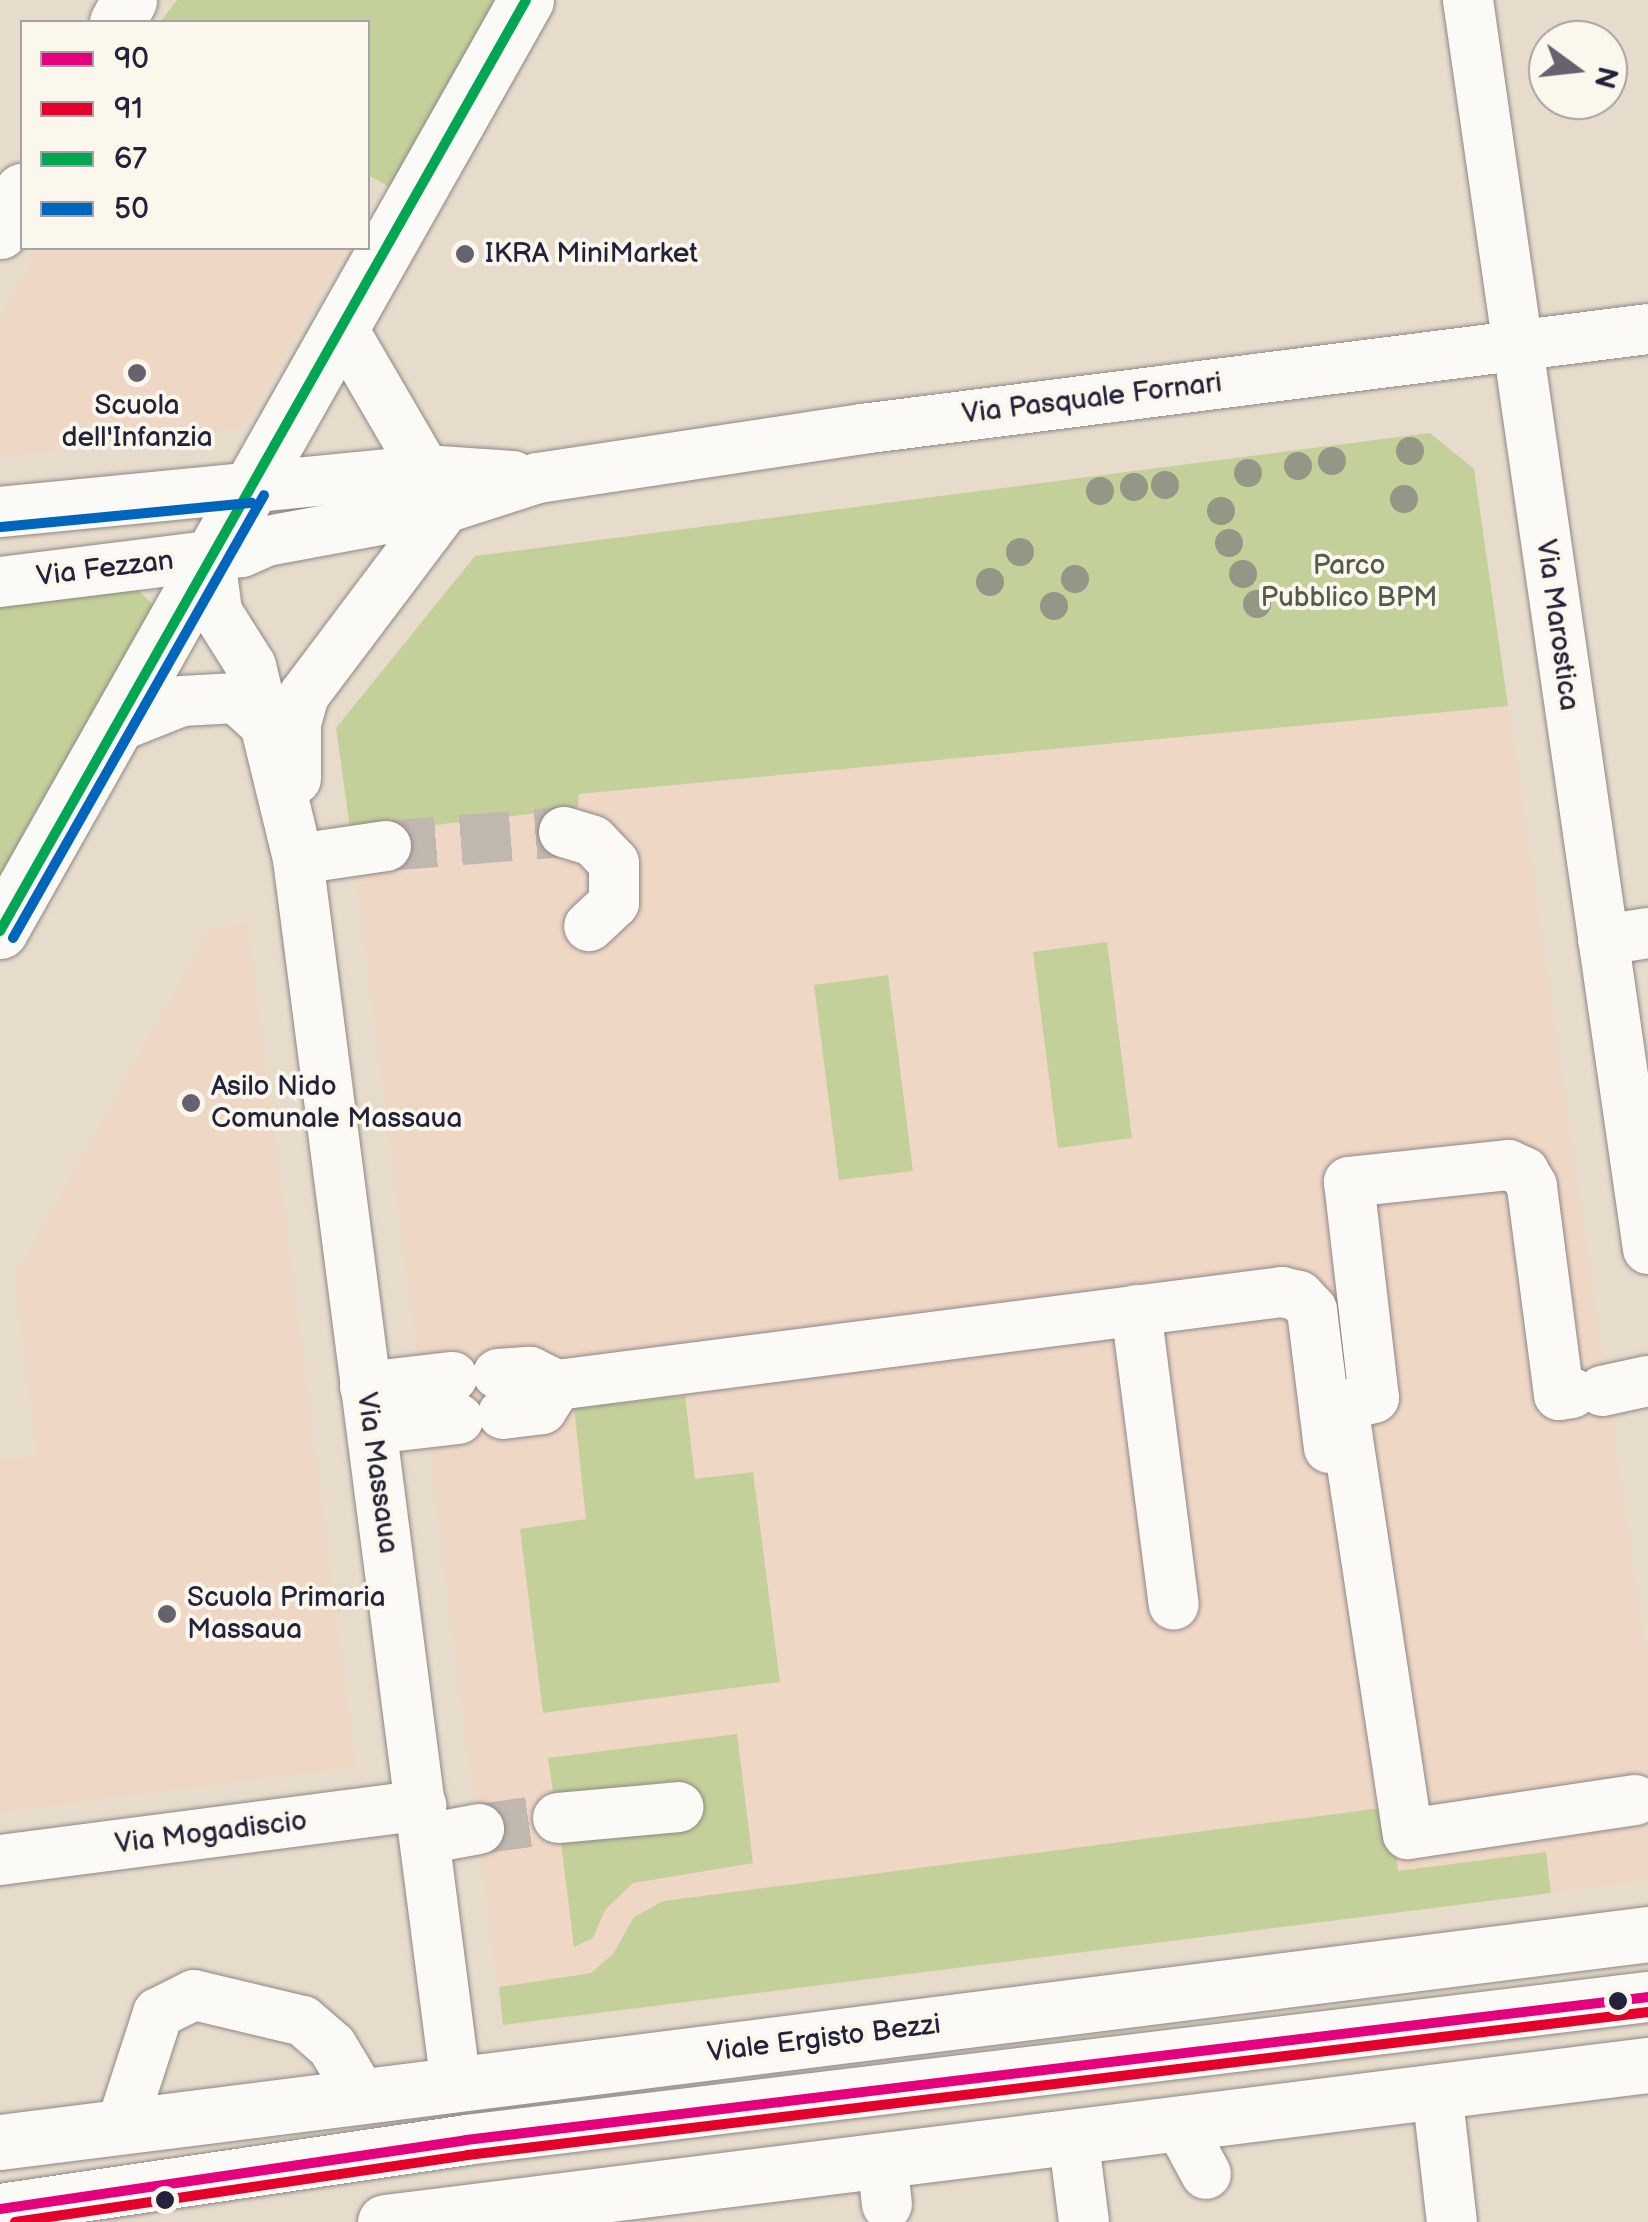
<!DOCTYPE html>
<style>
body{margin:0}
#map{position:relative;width:1648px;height:2222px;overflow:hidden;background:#e7dccc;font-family:"Balsamiq Sans",sans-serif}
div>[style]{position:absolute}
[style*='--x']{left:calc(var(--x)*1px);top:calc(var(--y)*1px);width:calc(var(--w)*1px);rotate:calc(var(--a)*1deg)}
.built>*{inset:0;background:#efd7c6}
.green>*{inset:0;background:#c4d099}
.minor-tunnel>*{height:50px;margin-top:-25px;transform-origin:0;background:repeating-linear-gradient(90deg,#c0b7af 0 50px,transparent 0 75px)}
.roads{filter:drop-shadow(0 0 2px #8e8884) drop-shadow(0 0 2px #8e8884)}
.minor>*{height:50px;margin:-25px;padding:0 25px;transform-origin:25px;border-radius:25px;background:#fbfaf7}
.major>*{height:55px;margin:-27.5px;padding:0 27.5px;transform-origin:27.5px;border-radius:27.5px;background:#fbfaf7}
.bus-1>*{height:10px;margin:-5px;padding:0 5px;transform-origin:5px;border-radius:5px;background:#e5007d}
.bus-2>*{height:10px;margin:-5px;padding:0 5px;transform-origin:5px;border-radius:5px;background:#e4002b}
.bus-3>*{height:10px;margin:-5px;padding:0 5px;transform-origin:5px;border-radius:5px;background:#00a651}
.bus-4>*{height:10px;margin:-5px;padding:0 5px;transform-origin:5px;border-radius:5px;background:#0065bd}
.trees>*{width:28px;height:28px;margin:-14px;border-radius:50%;background:#949686}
.dots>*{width:28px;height:28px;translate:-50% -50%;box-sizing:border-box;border:5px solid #fbf7ec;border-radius:50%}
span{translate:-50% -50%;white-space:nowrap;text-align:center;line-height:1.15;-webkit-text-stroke:8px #fbf7ec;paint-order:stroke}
.poi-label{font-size:28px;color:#22223b}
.left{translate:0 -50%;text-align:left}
.street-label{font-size:28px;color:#22223b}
.park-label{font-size:28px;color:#515c4d}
.legend{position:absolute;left:20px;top:20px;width:350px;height:230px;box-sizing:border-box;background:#fbf7ec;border:2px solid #a4a2a5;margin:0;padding:12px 18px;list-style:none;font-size:30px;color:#22223b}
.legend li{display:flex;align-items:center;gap:20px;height:50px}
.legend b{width:50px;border:2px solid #a4a2a5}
.north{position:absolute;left:1528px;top:20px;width:100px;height:100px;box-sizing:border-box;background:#fbf7ec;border:2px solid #a4a2a5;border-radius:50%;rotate:105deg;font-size:28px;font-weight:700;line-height:40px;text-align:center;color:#22223b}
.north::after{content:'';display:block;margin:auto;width:35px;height:45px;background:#67636e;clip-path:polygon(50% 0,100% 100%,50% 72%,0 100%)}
</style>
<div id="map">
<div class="built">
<i style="clip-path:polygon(40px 248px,345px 248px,243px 428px,0 457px,0 319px)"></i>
<i style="clip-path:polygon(1508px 706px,1648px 1672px,1648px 1880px,503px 2025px,351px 835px,562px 810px,578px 806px,578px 794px)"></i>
<i style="clip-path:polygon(247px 923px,355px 1767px,0 1812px,0 1461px,38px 1455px,15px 1277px,210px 929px)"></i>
</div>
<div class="green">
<i style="clip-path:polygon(177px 0,501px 0,395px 190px,368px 175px,368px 22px,160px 22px)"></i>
<i style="clip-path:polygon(1430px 433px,1474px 469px,1508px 706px,579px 794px,578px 807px,562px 810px,351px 835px,336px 728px,475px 556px)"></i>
<i style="clip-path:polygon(135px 587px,152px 604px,149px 623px,0 887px,0 604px)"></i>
<i style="clip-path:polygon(1107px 942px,1132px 1138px,1058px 1148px,1033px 952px)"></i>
<i style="clip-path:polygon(888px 975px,913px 1171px,839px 1180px,814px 985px)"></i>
<i style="clip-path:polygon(685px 1396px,695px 1479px,753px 1472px,780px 1682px,543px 1713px,520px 1529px,586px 1519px,574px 1408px)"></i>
<i style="clip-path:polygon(737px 1734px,753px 1863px,633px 1883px,605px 1910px,593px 1938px,574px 1947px,560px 1835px,679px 1823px,673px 1781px,554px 1799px,548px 1758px)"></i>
<i style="clip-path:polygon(1390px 1807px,1398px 1871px,1546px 1852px,1551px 1893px,503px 2025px,499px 1987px,591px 1973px,613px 1954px,634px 1917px,664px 1901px)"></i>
</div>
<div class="minor-tunnel">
<i style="--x:386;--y:846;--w:179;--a:-4.5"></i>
<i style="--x:479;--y:1829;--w:80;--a:-7.9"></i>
</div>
<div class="roads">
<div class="minor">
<i style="--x:1468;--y:0;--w:1262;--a:81.8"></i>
<i style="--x:344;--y:331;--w:161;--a:59.8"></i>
<i style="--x:0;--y:512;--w:427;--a:-5.6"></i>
<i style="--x:425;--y:470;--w:88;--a:3.9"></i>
<i style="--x:210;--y:557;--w:55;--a:82.7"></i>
<i style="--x:217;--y:612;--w:64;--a:57.8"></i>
<i style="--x:251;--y:666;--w:199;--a:76.3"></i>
<i style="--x:298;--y:859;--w:1237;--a:82.66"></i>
<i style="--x:0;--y:582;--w:244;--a:-7.1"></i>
<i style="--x:242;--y:552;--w:27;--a:-24"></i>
<i style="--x:267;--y:541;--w:181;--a:-10.5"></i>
<i style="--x:445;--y:508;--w:98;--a:-17.9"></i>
<i style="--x:538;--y:478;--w:328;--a:-8.6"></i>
<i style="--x:862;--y:429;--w:792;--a:-7.25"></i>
<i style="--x:114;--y:728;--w:73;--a:-21.7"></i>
<i style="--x:182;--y:701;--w:54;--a:-3.2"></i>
<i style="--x:236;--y:698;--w:43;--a:42.2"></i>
<i style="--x:296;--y:779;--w:56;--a:-90"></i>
<i style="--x:296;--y:723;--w:29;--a:-74"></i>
<i style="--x:304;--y:695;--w:234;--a:-53"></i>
<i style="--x:564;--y:832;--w:30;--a:17"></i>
<i style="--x:593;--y:841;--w:30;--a:46"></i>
<i style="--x:614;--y:863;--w:40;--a:90"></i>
<i style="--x:614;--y:903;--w:34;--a:137"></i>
<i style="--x:298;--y:859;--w:89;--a:-8.4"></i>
<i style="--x:1603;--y:940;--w:46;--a:-8.8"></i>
<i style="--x:1136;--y:1310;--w:297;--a:82.7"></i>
<i style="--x:498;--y:1374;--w:32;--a:-4"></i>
<i style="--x:530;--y:1372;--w:30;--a:26"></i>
<i style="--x:365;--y:1387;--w:88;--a:-6.6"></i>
<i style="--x:1602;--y:1391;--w:47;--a:-12.3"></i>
<i style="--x:1572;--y:1393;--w:13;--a:171"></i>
<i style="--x:1559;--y:1395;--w:211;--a:-97.4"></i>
<i style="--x:1532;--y:1186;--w:16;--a:-120"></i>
<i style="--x:1524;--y:1172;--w:17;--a:-156"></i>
<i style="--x:1508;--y:1165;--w:160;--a:173.9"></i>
<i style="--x:1349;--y:1182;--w:217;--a:83.4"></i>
<i style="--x:1374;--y:1398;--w:32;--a:166"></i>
<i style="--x:1343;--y:1406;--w:433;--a:81.4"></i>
<i style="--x:1408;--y:1834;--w:230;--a:-8.5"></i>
<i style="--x:503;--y:1414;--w:39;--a:-7"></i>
<i style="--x:542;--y:1409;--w:28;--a:-58"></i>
<i style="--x:557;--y:1385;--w:731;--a:-7.31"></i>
<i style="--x:1282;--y:1292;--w:17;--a:13"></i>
<i style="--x:1299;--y:1296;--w:19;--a:47"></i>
<i style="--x:1312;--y:1310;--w:139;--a:83"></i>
<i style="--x:372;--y:1429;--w:87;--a:-6.6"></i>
<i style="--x:558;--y:1818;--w:121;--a:-5.2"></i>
<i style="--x:425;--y:1839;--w:55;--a:-10.5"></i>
<i style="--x:0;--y:1860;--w:425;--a:-7.4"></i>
<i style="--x:1437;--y:2091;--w:132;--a:83.5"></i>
<i style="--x:1178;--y:2122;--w:59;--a:61.7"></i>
<i style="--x:121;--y:2127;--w:120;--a:-72"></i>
<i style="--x:158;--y:2013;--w:40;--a:-26.6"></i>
<i style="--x:194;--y:1995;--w:112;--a:13.4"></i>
<i style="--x:303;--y:2021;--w:38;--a:41"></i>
<i style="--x:332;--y:2046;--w:61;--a:59.2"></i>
<i style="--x:1073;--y:2135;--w:88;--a:82.8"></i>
<i style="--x:882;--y:2159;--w:46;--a:83.8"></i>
<i style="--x:0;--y:2209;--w:471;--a:-8.4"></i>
<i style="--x:466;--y:2140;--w:1191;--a:-6.9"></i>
</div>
<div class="major">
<i style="--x:117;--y:22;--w:25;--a:-61"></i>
<i style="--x:0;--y:231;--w:46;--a:-61.2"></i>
<i style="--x:0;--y:931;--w:1069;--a:-60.53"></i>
<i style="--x:0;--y:2142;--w:1661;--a:-7.19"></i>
<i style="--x:385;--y:2222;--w:1273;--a:-7.09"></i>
</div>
</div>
<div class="bus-1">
<i style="--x:0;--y:2209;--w:471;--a:-8.4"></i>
<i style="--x:466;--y:2140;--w:1191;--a:-6.9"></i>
</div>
<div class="bus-2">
<i style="--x:15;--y:2222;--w:458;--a:-8.4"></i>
<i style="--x:468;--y:2155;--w:1189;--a:-6.91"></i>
</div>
<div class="bus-3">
<i style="--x:0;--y:931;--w:1069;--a:-60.53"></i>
</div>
<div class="bus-4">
<i style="--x:1;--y:527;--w:252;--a:-5.5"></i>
<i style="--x:13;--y:938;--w:509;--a:-60.46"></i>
</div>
<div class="trees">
<i style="left:1410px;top:451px"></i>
<i style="left:1332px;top:461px"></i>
<i style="left:1298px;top:466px"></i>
<i style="left:1248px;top:473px"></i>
<i style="left:1165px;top:485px"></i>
<i style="left:1134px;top:487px"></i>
<i style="left:1100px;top:491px"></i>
<i style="left:1404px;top:499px"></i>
<i style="left:1221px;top:511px"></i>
<i style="left:1229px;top:543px"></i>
<i style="left:1020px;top:552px"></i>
<i style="left:1243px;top:574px"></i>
<i style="left:1075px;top:579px"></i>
<i style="left:990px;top:582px"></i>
<i style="left:1257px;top:604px"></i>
<i style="left:1054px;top:606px"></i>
</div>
<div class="dots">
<i style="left:465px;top:254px;background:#67636e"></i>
<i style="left:137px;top:373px;background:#67636e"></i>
<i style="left:191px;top:1103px;background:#67636e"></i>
<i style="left:167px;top:1614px;background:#67636e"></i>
<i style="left:1618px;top:2001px;background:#22223b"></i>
<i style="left:165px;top:2200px;background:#22223b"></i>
</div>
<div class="poi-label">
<span class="left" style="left:485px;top:254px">IKRA MiniMarket</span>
<span style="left:137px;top:422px">Scuola<br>dell'Infanzia</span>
<span class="left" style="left:211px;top:1103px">Asilo Nido<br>Comunale Massaua</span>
<span class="left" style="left:187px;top:1614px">Scuola Primaria<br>Massaua</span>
</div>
<div class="street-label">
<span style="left:1092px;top:399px;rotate:-7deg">Via Pasquale Fornari</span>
<span style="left:105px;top:569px;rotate:-7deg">Via Fezzan</span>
<span style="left:1557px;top:625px;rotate:82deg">Via Marostica</span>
<span style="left:377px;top:1473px;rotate:82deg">Via Massaua</span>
<span style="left:211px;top:1833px;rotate:-7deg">Via Mogadiscio</span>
<span style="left:824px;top:2039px;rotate:-7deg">Viale Ergisto Bezzi</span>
</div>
<div class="park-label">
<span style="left:1349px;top:582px">Parco<br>Pubblico BPM</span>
</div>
<ul class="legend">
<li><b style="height:12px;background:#e5007d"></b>90</li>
<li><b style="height:12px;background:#e4002b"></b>91</li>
<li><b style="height:12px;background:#00a651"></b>67</li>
<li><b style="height:12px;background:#0065bd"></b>50</li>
</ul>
<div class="north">N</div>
</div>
